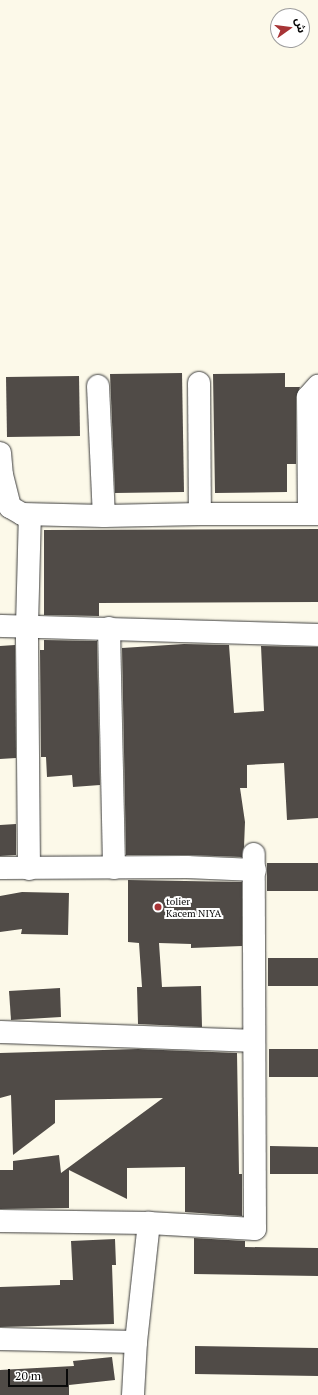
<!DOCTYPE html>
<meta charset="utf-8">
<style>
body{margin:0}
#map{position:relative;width:318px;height:1395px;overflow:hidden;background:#fcf9e9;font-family:"PT Serif","Noto Sans Arabic",serif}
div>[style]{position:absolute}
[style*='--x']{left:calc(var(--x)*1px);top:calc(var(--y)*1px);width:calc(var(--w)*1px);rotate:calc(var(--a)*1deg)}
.building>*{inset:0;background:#504b47}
.roads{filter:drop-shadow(0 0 1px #3c3c3c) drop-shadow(0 0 1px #3c3c3c)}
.street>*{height:22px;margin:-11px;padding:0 11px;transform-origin:11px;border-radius:11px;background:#fff}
.dots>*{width:11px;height:11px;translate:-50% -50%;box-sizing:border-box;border:2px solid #fff;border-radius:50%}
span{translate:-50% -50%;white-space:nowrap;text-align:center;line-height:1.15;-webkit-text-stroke:4px #fff;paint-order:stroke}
.poi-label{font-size:10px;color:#090909}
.left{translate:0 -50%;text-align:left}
.north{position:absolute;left:270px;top:8px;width:40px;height:40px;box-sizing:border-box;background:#fff;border:1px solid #9d9d9d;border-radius:50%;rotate:76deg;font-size:11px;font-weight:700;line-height:16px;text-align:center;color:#090909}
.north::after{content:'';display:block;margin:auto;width:14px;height:18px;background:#a73436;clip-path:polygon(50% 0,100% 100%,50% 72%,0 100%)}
.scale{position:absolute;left:8px;top:1369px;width:60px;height:18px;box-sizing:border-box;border:2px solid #090909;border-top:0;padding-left:5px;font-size:12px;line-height:14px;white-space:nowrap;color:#090909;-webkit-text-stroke:3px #fff;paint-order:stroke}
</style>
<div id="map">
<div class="building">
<i style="clip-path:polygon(182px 373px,184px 492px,115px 493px,110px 374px)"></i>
<i style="clip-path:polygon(285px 373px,285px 387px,300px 387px,296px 397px,296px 464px,287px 464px,287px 492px,215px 493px,213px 374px)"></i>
<i style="clip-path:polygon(79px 376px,80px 436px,7px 437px,6px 377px)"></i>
<i style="clip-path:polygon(318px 529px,318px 602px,99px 603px,99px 616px,44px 615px,44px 530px)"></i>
<i style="clip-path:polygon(44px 640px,97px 641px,100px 785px,73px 787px,72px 775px,47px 777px,46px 757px,41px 757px,40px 650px,44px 650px)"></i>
<i style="clip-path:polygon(184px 644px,229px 645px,234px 713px,264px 711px,261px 646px,318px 647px,318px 818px,287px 820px,284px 763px,247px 765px,247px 788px,240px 788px,245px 822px,244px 847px,242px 857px,188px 855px,126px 855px,122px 648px)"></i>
<i style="clip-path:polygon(15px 645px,16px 758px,0 759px,0 646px)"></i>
<i style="clip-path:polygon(16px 824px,16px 855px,0 856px,0 825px)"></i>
<i style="clip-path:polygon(267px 863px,318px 863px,318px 891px,267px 891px)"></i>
<i style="clip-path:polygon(128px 880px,242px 882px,242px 946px,191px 948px,191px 944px,159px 943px,162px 987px,201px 986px,202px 1027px,138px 1024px,137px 987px,142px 987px,139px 943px,128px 942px)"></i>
<i style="clip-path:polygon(22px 892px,69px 893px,68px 935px,21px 934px,22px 929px,0 932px,0 896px)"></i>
<i style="clip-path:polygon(268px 958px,318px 958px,318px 986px,268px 986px)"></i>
<i style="clip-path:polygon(60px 988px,61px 1017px,11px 1020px,9px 991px)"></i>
<i style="clip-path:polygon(138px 1049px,237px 1053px,239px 1174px,242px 1174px,242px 1216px,185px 1212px,185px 1167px,127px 1168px,127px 1199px,69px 1170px,69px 1208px,0 1209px,0 1170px,13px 1170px,13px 1161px,59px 1155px,61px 1173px,163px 1098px,55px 1100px,55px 1123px,13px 1155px,11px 1095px,0 1098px,0 1053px)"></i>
<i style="clip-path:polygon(269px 1049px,318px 1049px,318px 1077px,269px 1077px)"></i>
<i style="clip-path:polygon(270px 1146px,318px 1147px,318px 1174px,270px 1174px)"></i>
<i style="clip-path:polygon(194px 1238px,245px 1241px,245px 1247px,318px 1248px,318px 1276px,194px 1274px)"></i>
<i style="clip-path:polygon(115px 1239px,116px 1265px,112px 1265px,114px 1324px,0 1327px,0 1287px,60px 1285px,60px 1280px,73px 1280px,71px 1241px)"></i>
<i style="clip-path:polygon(195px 1346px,318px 1348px,318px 1376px,195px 1374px)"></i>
<i style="clip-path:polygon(112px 1357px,115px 1380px,69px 1385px,69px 1395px,0 1395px,0 1370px,74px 1366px,73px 1361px)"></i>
</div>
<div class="roads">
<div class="street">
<i style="--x:199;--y:383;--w:131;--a:89.6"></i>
<i style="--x:98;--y:386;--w:130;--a:87.4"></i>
<i style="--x:0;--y:453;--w:22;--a:85"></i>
<i style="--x:2;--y:475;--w:33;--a:76"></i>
<i style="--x:10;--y:507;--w:14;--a:30"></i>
<i style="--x:22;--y:514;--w:82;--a:1.4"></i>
<i style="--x:104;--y:516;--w:96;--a:-1.2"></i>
<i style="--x:200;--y:514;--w:118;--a:0"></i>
<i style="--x:309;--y:514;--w:117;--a:-90.5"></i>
<i style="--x:308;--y:397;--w:15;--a:-48"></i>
<i style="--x:0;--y:626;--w:318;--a:1.6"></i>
<i style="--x:109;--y:628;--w:240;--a:88.8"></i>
<i style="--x:0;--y:868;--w:187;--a:-0.3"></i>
<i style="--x:187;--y:867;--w:68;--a:2.5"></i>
<i style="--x:29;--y:869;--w:243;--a:-90.5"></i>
<i style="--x:27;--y:626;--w:111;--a:-88.5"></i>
<i style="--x:0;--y:1032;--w:254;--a:2"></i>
<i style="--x:0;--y:1221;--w:149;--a:0.8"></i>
<i style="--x:149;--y:1223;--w:106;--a:3.2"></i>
<i style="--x:255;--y:1229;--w:375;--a:-90.2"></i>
<i style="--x:0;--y:1339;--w:136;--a:1.3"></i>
<i style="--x:133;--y:1395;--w:53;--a:-86.8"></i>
<i style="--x:136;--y:1342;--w:120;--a:-83.8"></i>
</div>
</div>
<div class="dots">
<i style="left:158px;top:907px;background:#a73436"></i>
</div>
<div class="poi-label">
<span class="left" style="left:166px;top:907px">tolier<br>Kacem NIYA</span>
</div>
<div class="north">ش</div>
<div class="scale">20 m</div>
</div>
